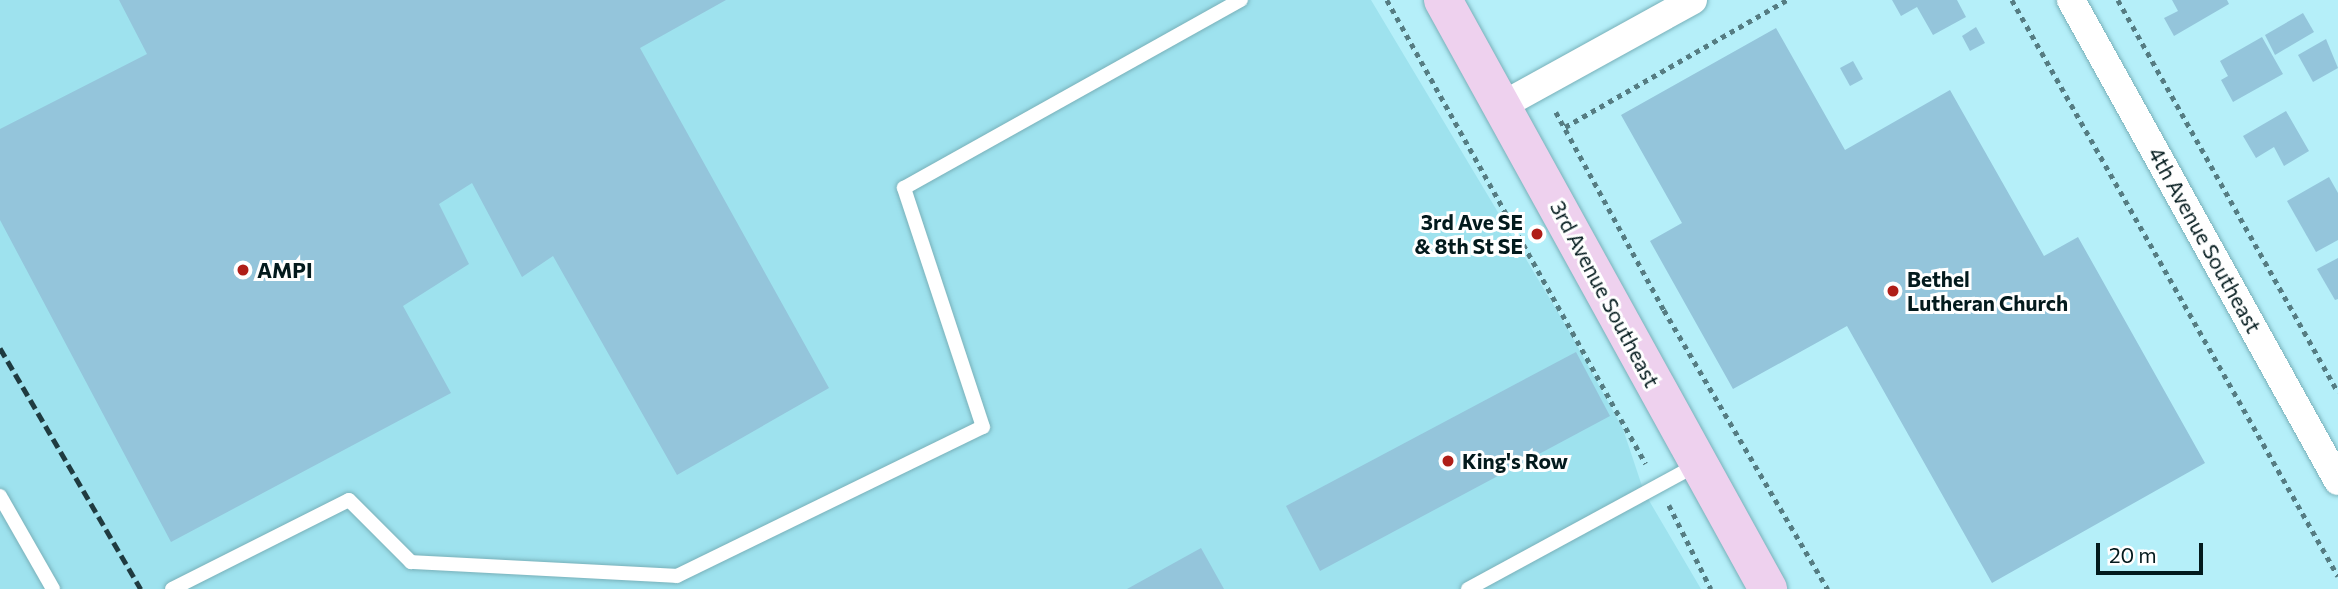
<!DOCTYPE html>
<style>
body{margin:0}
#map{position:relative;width:2338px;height:589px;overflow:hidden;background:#b5eff9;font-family:Commissioner,sans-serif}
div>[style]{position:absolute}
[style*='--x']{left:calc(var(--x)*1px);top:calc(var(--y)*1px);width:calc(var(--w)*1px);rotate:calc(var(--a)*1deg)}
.built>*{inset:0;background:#9ee2ee}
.building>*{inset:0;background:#94c5db}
.path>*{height:4.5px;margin-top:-2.25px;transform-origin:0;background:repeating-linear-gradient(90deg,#557c82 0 5px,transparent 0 10px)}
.roads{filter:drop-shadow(0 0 2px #78b0b9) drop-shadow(0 0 2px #78b0b9)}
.lane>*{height:14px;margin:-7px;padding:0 7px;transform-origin:7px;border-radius:7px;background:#fff}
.street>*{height:28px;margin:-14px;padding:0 14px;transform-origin:14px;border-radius:14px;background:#fff}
.secondary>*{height:38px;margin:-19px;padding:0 19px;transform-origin:19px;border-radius:19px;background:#eed1ee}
.rail>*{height:5px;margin-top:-2.5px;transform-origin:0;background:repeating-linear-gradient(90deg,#1f3b40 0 10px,transparent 0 15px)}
.dots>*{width:19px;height:19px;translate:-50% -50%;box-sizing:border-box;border:4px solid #fff;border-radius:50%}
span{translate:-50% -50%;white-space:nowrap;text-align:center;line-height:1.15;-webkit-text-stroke:6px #fff;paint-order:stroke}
.poi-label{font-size:21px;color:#031a1d;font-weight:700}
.right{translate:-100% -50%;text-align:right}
.left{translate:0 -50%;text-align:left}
.street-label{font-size:21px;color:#031a1d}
.scale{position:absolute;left:2096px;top:543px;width:107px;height:32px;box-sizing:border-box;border:4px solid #031a1d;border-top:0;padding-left:9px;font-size:21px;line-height:24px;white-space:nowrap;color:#031a1d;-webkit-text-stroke:5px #fff;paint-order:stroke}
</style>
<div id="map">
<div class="built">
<i style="clip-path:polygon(0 0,1371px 0,1569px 331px,1623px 429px,1644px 492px,1701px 589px,0 589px)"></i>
</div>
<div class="building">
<i style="clip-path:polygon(119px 0,726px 0,640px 48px,829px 388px,677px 475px,553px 256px,522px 277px,472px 183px,439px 204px,469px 264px,403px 306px,451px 393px,171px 542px,0 220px,0 129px,147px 54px)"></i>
<i style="clip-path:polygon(1892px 0,1957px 0,1966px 17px,1933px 35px,1917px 7px,1901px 16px)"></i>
<i style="clip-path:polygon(2172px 0,2227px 0,2229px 4px,2174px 36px,2164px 18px,2178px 11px)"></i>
<i style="clip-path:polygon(2303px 13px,2314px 32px,2275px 55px,2265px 35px)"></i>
<i style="clip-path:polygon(1976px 27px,1985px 43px,1970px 51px,1962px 36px)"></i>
<i style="clip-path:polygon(1776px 28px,1845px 150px,1950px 90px,2044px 256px,2078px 237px,2205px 463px,1992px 583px,1847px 326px,1733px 389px,1650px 241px,1682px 223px,1621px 115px)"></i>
<i style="clip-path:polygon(2262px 37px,2283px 74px,2233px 102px,2221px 80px,2228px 76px,2220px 61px)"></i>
<i style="clip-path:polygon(2326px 39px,2338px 68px,2313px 82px,2298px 55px)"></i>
<i style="clip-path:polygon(1853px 61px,1863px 79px,1850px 86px,1840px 68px)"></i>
<i style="clip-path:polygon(2286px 111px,2309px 151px,2284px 166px,2274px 147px,2256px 158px,2243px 136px)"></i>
<i style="clip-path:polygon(2329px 177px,2338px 193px,2338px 240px,2316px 252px,2287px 201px)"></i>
<i style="clip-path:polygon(2338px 258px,2338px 299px,2335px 300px,2317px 269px)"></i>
<i style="clip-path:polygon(1576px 352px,1610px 416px,1320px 571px,1286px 506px)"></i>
<i style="clip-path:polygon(1201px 548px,1224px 589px,1127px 589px)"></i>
</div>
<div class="path">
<i style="--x:1387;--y:0;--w:531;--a:60.83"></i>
<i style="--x:2012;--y:0;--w:662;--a:60.49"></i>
<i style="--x:2118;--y:0;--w:450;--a:60.7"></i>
<i style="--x:1556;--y:112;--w:226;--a:61.4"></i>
<i style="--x:1664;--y:310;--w:324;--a:59.6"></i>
<i style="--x:1565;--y:127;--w:256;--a:-29.8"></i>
<i style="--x:1669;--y:505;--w:94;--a:63.4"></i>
</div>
<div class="roads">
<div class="lane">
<i style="--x:0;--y:496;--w:107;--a:60.3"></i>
<i style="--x:172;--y:589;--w:198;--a:-26.7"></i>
<i style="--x:349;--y:500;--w:88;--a:45"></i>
<i style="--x:411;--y:562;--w:266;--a:3"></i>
<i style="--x:677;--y:576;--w:340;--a:-26"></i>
<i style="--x:983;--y:427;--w:252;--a:-108.3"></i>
<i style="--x:904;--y:188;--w:386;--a:-29.2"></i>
<i style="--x:1468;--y:589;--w:260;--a:-28.5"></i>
</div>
<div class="street">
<i style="--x:2071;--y:0;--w:550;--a:60.97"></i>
<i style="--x:1503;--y:105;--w:217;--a:-28.9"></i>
</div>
<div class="secondary">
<i style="--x:1443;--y:0;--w:673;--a:61.11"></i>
</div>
</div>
<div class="rail">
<i style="--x:0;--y:348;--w:279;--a:59.7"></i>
</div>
<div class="dots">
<i style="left:1537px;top:234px;background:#af1e18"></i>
<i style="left:243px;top:270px;background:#af1e18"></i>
<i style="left:1893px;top:291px;background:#af1e18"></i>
<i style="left:1448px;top:461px;background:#af1e18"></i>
</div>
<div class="poi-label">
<span class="right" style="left:1523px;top:234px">3rd Ave SE<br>&amp; 8th St SE</span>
<span class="left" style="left:257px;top:270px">AMPI</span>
<span class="left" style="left:1907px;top:291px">Bethel<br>Lutheran Church</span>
<span class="left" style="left:1462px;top:461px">King's Row</span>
</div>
<div class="street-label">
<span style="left:2205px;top:240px;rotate:61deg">4th Avenue Southeast</span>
<span style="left:1605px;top:294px;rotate:62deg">3rd Avenue Southeast</span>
</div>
<div class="scale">20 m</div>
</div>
